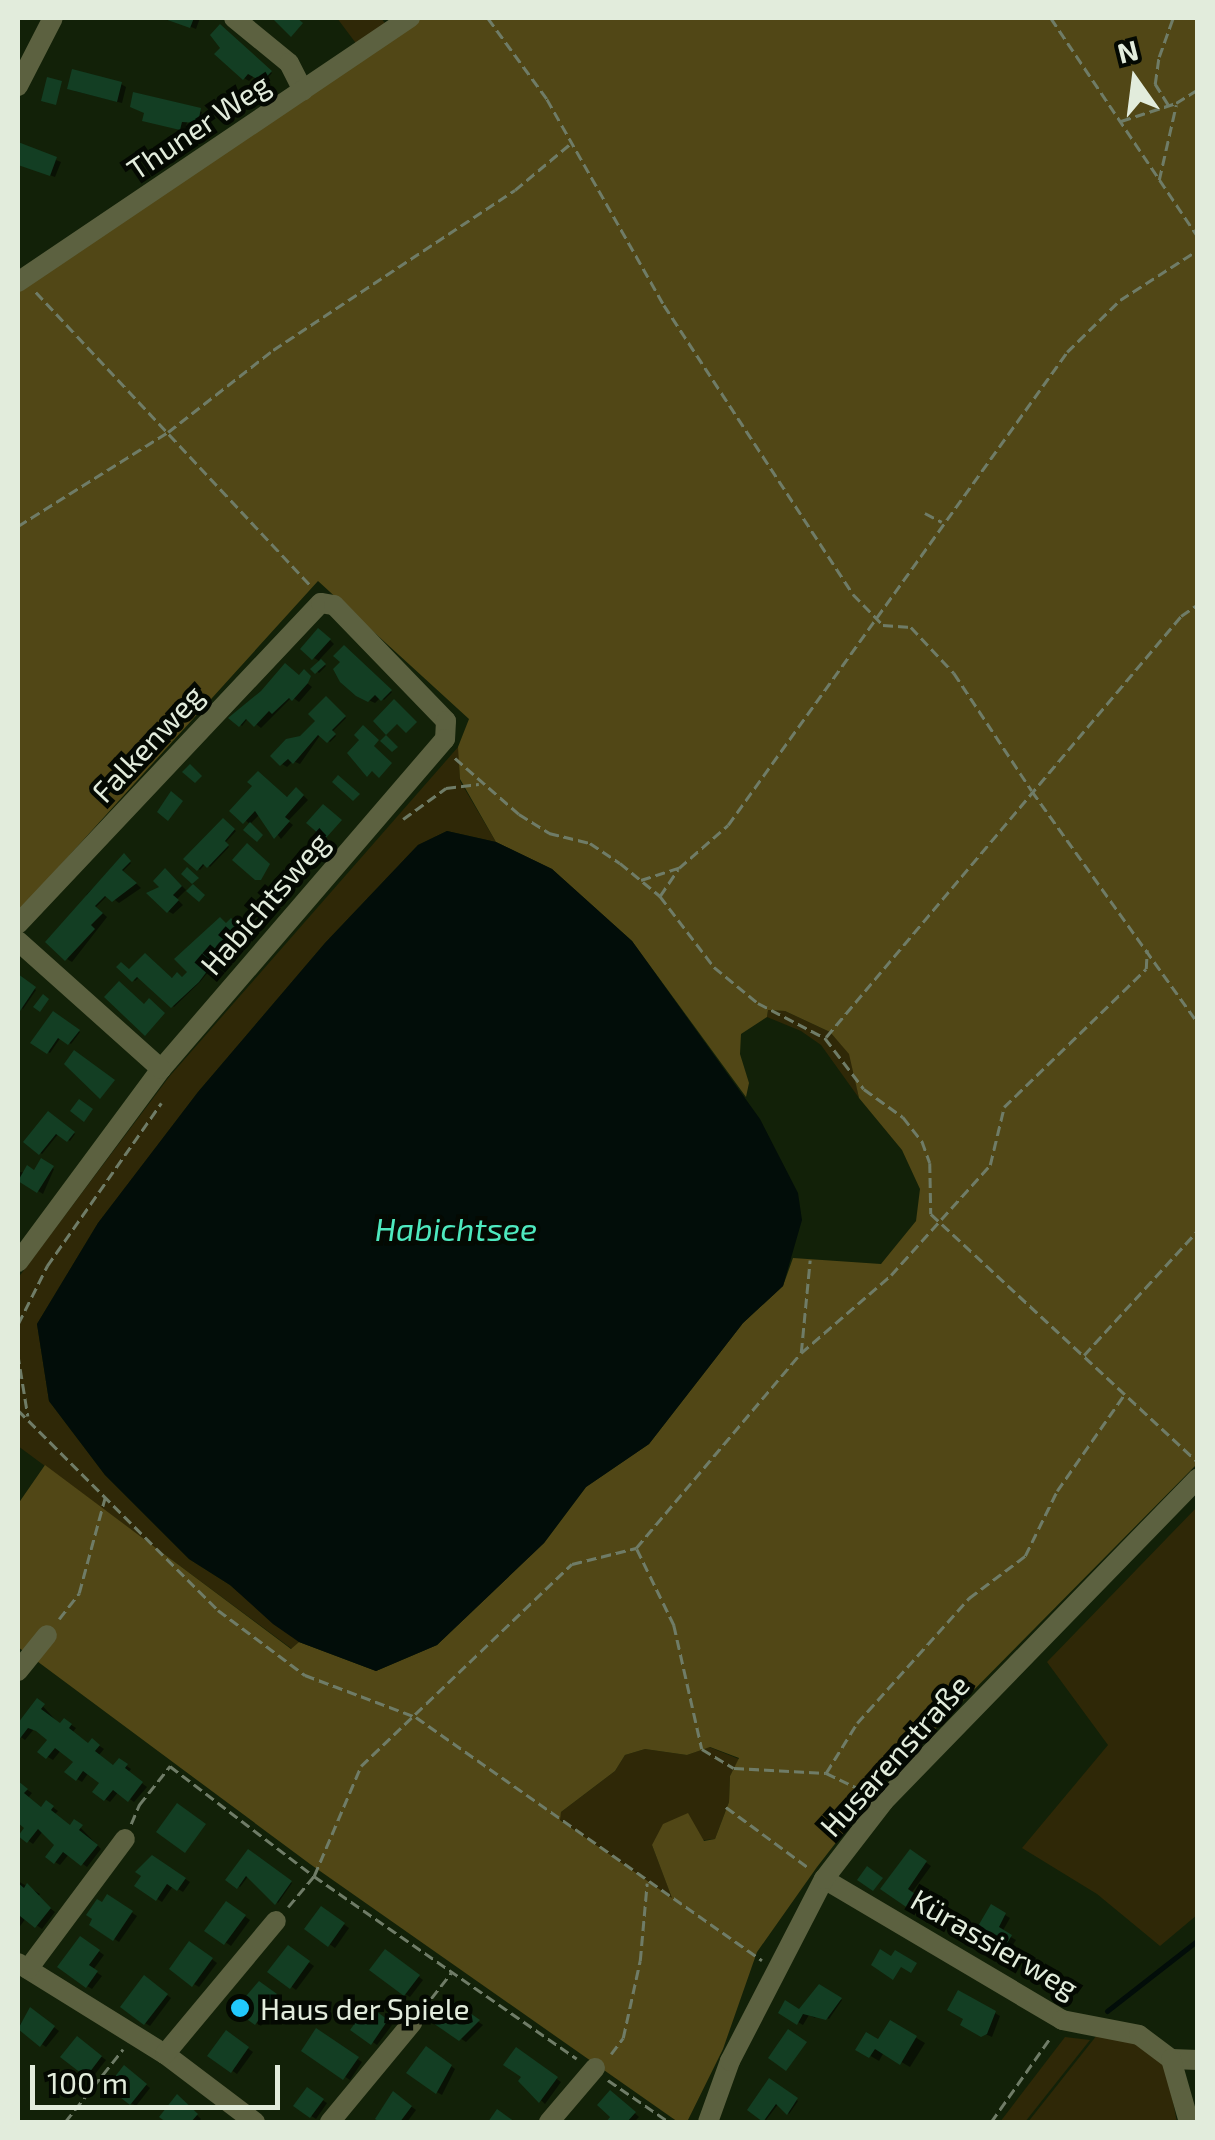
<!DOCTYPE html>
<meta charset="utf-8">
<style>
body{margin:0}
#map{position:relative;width:1215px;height:2140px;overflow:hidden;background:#122108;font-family:"Exo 2",sans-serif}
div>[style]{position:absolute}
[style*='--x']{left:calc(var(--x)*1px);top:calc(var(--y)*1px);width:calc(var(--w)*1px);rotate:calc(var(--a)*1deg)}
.green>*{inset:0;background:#2f2807}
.forest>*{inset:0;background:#514716}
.water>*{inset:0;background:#020d09}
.shadow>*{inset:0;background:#0007}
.stream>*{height:5px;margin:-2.5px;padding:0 2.5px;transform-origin:2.5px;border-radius:2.5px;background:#020d09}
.building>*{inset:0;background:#133e23}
.path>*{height:2.5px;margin-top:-1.25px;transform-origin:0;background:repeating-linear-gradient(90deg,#6f7c67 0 10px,transparent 0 15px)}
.street>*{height:20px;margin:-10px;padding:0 10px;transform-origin:10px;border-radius:10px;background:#5c6140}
.dots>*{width:28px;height:28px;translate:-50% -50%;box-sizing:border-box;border:5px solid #040902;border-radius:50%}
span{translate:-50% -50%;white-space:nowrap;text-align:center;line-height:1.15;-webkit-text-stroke:9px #040902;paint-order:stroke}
.street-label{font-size:30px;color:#e2ecdc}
.poi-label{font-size:30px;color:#e2ecdc}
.left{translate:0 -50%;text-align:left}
.water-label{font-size:32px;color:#4ee9bf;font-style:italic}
.frame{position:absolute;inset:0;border:20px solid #e2ecdc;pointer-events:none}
.north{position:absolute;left:1085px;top:30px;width:100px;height:100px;-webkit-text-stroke:8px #040902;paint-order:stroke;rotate:346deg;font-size:28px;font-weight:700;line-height:40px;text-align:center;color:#e2ecdc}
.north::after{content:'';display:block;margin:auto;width:35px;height:45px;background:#e2ecdc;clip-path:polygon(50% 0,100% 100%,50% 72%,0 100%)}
.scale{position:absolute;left:30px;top:2065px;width:250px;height:45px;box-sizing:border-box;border:5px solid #e2ecdc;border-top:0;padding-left:12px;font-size:30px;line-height:35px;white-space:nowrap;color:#e2ecdc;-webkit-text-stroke:8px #040902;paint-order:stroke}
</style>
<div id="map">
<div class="green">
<i style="clip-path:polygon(337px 18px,381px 18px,390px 30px,361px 50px)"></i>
<i style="clip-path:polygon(459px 746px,460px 781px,496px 842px,447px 831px,418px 845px,325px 943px,198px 1092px,98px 1223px,37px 1324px,49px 1401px,105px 1475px,189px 1559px,230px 1585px,299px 1642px,292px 1649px,18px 1446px,18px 1278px,169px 1077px)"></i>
<i style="clip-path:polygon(768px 1010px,785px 1011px,830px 1032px,850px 1054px,859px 1098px,821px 1045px,801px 1031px,767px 1017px)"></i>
<i style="clip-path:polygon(1197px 1507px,1197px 1915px,1160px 1946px,1097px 1894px,1022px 1848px,1108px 1745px,1047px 1662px)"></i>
<i style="clip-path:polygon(709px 1747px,739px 1759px,730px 1776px,729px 1802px,715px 1839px,652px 1845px,673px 1900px,559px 1819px,561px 1812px,615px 1771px,625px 1755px,645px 1749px,687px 1755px)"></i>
<i style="clip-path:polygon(1097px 2035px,1135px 2039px,1165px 2062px,1177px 2122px,1028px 2122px)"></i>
<i style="clip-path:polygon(1065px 2037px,1090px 2040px,1025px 2122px,1000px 2122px)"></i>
</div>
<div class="forest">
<i style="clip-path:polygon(evenodd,410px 18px,1197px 18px,1197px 1464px,883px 1782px,817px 1867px,757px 1952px,723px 2049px,687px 2122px,678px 2122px,310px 1864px,18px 1647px,18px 1504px,45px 1465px,291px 1649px,299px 1642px,376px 1671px,437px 1645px,544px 1543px,586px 1487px,649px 1444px,743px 1323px,783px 1286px,793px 1258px,881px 1264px,916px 1221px,920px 1189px,902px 1150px,859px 1098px,849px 1054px,830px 1032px,785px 1011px,768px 1010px,767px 1017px,741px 1034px,740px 1054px,749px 1083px,746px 1097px,632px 941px,552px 869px,496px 842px,460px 779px,458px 747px,469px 719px,318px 581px,18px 912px,18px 285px,410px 18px,710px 1747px,739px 1758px,730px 1776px,729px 1802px,715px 1839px,704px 1841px,688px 1813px,663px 1824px,652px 1845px,672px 1898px,560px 1820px,561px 1812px,615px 1771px,625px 1755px,645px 1749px,687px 1755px,710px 1747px)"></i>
</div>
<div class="water">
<i style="clip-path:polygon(447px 831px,496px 842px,552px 869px,632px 941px,760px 1119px,798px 1193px,802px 1220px,783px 1286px,743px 1323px,649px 1444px,586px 1487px,544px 1543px,437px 1645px,376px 1671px,299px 1642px,273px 1624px,230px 1585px,189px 1559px,105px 1475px,49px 1401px,37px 1324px,98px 1223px,198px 1092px,325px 943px,418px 845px)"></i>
</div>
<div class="shadow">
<i style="clip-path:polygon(169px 18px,200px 18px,196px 29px)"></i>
<i style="clip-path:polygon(233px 37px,272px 73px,265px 81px,255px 75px,249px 81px,244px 78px)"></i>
<i style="clip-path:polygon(121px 84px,126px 87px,122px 103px,75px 91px)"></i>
<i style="clip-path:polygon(189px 108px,202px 112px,199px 122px,187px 122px,185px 131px,145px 120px)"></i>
<i style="clip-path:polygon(18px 145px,61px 162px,55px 177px,18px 164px)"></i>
<i style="clip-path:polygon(324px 634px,334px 644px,319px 660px,323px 663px,326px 666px,319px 673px,314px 669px,321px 662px,314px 658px)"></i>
<i style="clip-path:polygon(290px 669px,312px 687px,299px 702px,292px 697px,261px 728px,248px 718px,242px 726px,232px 718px)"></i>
<i style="clip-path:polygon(388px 689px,392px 692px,384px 700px,381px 697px,375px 703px,364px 698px)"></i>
<i style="clip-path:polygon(327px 699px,346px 718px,332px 732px,336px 736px,330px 742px,321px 734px,300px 764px,293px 761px,287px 767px,282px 764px,319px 721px)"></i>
<i style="clip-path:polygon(301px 793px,308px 800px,288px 821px,293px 825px,281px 839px,261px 813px,250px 824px,233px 811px)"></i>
<i style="clip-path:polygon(223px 821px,236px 831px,225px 843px,229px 847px,210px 867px,206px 863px,200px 870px,186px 859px)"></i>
<i style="clip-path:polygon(125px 857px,131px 863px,123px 871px,141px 888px,119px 903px,108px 895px,96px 907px,107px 917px,72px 962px,67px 959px,87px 894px)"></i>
<i style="clip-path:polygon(170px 874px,186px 890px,177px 899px,183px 905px,173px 914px,168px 911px,164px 888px)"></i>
<i style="clip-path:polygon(231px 921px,244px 932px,214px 958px,217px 961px,200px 982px,174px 1007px,140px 976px,135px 981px,119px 967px,183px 980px)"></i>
<i style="clip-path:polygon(18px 976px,36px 990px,23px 1009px,18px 1006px)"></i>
<i style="clip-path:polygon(54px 1014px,80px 1032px,71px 1044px,61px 1037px,50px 1053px,34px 1042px)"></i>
<i style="clip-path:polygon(49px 1114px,75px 1134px,70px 1141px,59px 1133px,42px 1154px,27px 1142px)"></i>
<i style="clip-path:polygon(42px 1161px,54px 1169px,43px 1194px,18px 1178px,18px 1172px,35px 1173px)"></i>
<i style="clip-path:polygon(38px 1701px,61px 1726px,65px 1721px,76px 1728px,72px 1733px,89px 1746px,92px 1741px,104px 1749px,99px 1755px,115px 1767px,120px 1761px,131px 1769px,128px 1773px,147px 1787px,134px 1802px,119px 1791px,110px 1802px,105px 1799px,103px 1783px,89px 1772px,82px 1782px,77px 1779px,76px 1761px,61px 1750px,53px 1760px,48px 1757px,41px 1752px,51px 1740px,34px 1729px,25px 1740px,18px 1735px,18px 1727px)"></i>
<i style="clip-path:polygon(19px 1784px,32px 1793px,28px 1798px,42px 1809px,47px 1803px,58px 1811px,54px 1815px,71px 1827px,78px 1825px,101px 1849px,87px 1867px,69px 1854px,60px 1865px,55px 1862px,57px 1845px,43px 1831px,33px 1844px,22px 1836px,27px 1828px,18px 1818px)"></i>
<i style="clip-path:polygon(248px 1852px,292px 1883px,278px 1903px,249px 1875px,240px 1887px,229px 1879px)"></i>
<i style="clip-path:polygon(911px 1852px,931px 1866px,910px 1895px,921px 1901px,914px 1910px,884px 1889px)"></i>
<i style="clip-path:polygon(153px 1858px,190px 1882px,183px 1892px,173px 1886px,162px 1902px,137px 1886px)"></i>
<i style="clip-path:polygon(18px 1881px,40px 1894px,37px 1898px,55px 1912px,42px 1929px,26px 1918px,18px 1929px)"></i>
<i style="clip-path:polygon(108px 1897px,137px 1916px,119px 1942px,92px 1924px)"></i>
<i style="clip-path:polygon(227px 1904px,250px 1920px,231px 1946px,208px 1930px)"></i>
<i style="clip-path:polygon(992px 1907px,1010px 1918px,1002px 1932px,1016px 1940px,1006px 1956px,974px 1937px)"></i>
<i style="clip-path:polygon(322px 1909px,349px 1928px,335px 1948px,308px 1929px)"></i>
<i style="clip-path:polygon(86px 1942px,104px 1955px,93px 1970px,102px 1976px,92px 1989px,87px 1986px)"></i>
<i style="clip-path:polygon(195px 1947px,217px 1963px,199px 1987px,194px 1984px)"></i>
<i style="clip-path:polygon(288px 1948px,314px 1966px,296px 1990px,292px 1987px)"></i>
<i style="clip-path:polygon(391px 1955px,423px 1980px,410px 1997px,405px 1994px)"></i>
<i style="clip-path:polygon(149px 1982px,171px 1998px,150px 2026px,145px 2023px)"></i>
<i style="clip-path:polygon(260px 1984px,281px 1998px,261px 2026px,256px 2023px)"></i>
<i style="clip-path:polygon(820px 1988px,842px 2000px,829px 2019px,818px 2013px,815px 2018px,809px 2015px,803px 2025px,781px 2012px,800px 2013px)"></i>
<i style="clip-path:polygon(959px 1993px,1000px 2016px,992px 2037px,963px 2024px,966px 2018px)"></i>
<i style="clip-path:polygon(451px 2003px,483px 2025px,466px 2042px,437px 2023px)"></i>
<i style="clip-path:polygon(369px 2009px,392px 2025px,377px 2045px,354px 2029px)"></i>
<i style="clip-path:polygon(31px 2010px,59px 2031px,46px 2047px,18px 2027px)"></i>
<i style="clip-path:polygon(891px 2023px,925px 2043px,910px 2067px,884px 2052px,879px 2061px,859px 2049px,879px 2042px)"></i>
<i style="clip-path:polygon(317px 2032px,362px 2062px,350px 2080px,304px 2050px)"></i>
<i style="clip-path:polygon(227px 2034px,253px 2052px,237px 2074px,211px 2056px)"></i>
<i style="clip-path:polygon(82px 2042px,106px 2060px,92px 2078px,87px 2075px)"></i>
<i style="clip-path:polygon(517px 2051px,561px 2082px,545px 2104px,521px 2081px,524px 2077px)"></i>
<i style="clip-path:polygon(432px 2052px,455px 2069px,442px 2095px,437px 2092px)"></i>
<i style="clip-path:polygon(129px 2071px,150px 2088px,136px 2106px,131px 2103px)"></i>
<i style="clip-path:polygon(770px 2082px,798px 2101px,789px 2114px,779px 2103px,766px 2120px,751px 2110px)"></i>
<i style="clip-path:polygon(307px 2090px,327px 2103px,316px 2119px,296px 2106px)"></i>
<i style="clip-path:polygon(616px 2096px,639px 2117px,634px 2122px,609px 2122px)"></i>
<i style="clip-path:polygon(398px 2097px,416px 2110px,407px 2122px,384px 2122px,378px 2119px)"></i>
<i style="clip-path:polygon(182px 2100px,201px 2119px,198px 2122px,172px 2122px,163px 2117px)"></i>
</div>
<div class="stream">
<i style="--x:1107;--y:2011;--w:115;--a:-38"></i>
</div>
<div class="building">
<i style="clip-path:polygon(162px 18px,194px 18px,190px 28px)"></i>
<i style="clip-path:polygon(272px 18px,297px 18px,303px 23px,291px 37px)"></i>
<i style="clip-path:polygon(220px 24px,272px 71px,262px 82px,248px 74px,243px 80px,214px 54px,220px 48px,210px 35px)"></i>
<i style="clip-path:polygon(72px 69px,122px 82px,117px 102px,67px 89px)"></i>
<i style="clip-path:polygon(47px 77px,62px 81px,56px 105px,41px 101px)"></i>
<i style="clip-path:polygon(133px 92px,201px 108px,198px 123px,182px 122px,180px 130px,142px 121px,144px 113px,130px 107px)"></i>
<i style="clip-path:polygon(18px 142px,57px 157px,50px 176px,18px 165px)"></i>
<i style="clip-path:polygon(318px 628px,331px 639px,312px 660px,300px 649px)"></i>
<i style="clip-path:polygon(344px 645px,392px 690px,381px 701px,375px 695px,368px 702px,356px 696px,340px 682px,333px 669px,340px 662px,333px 656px)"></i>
<i style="clip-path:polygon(321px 659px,326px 664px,315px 674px,310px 669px)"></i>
<i style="clip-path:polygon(285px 663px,299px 675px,304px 669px,311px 676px,308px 683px,292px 701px,289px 698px,272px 714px,269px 711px,254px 727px,246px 719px,239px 727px,228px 718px,261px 691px)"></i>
<i style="clip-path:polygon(326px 696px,346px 716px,332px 730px,336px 734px,327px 743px,318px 735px,293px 764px,288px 759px,280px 766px,270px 756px,286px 739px,300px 736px,315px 721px,308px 714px)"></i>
<i style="clip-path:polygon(394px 699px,417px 722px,406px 733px,397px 724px,386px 735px,373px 721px)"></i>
<i style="clip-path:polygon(363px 725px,379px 740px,374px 746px,392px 763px,379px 778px,372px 771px,367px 777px,347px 753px,359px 740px,354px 735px)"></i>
<i style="clip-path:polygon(386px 735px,398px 747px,392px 752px,380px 741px)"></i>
<i style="clip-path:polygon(190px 764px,202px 776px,195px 783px,182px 772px)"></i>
<i style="clip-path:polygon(258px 771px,287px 797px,296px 787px,304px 795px,285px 817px,290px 821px,274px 839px,255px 811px,243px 824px,229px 811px,252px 786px,247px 782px)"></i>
<i style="clip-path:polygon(338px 775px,360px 794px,353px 801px,332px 782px)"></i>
<i style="clip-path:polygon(171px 791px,183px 801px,168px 821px,157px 812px)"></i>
<i style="clip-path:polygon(323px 804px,342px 820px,325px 839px,306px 823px)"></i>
<i style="clip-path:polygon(223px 818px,235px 829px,225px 841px,229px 845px,207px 868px,203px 864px,197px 871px,183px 859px)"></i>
<i style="clip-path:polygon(250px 822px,263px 835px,257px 842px,243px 830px)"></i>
<i style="clip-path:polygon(247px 843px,270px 864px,261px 880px,255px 880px,232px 860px)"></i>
<i style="clip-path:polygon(124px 853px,131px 861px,122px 870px,137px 883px,112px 902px,105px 896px,95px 906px,103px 913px,91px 925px,95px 929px,65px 961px,45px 942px)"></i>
<i style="clip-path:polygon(187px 867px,199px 878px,192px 884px,181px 874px)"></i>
<i style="clip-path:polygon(165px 868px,182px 886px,173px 895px,179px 900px,167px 913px,146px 893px,159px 887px,153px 881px)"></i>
<i style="clip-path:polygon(193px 884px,205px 895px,199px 902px,186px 891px)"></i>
<i style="clip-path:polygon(220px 917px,226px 923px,231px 918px,244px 930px,214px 956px,217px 958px,199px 982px,171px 1008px,137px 977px,132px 982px,116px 967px,121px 962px,129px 969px,145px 953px,172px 978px,177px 972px,182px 977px,187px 972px,174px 959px)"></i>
<i style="clip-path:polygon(18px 974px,36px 987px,20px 1011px,18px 1009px)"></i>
<i style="clip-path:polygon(119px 981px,144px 1004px,149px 998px,165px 1013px,145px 1036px,104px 997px)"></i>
<i style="clip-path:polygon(43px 994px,49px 999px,40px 1012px,33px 1007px)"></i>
<i style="clip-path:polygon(53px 1011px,80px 1030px,68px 1045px,58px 1038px,47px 1054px,30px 1043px)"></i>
<i style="clip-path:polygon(74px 1050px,115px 1080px,100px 1099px,64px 1064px)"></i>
<i style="clip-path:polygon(79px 1099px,93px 1109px,84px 1122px,70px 1111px)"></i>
<i style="clip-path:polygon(48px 1111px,75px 1132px,67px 1142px,56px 1134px,39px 1155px,23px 1142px)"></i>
<i style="clip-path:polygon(41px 1158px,54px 1166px,37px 1193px,18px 1181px,27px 1165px,34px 1170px)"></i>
<i style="clip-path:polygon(37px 1698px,45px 1704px,41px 1709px,60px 1723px,64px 1718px,72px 1724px,69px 1728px,88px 1743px,92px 1738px,100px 1745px,95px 1751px,113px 1765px,119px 1758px,128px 1764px,125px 1768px,143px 1782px,128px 1802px,113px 1790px,104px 1801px,92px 1792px,99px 1783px,83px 1771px,76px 1781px,64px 1772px,73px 1762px,55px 1748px,46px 1759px,37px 1752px,47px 1740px,36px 1731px,28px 1728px,18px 1741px,18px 1723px)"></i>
<i style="clip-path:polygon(18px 1781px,28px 1789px,24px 1793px,41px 1807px,46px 1800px,54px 1806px,51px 1810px,70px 1825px,74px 1819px,83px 1825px,79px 1830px,98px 1845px,81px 1866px,63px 1852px,54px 1864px,45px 1857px,54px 1845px,38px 1829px,27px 1843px,18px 1836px,24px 1828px,18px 1823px)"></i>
<i style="clip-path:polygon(177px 1803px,206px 1824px,185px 1853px,156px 1832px)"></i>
<i style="clip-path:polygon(248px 1849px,292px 1881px,275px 1905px,246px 1876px,237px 1889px,225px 1880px)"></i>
<i style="clip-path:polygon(910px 1849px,927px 1861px,908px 1889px,921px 1898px,912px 1911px,880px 1889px)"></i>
<i style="clip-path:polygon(152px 1855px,186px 1878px,177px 1891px,167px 1884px,156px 1901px,134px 1886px,141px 1876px,135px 1872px)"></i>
<i style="clip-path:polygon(867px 1866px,883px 1878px,873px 1891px,857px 1880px)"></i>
<i style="clip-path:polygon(18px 1883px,24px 1888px,27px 1883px,51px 1908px,35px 1928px,20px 1916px,18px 1919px)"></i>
<i style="clip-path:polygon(107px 1894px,133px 1911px,113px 1941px,89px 1925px,92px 1919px,86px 1915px,97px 1899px,102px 1902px)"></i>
<i style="clip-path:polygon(226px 1901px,246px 1915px,224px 1945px,204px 1931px)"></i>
<i style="clip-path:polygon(991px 1904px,1006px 1913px,999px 1927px,1012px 1935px,1000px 1955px,971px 1938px)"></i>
<i style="clip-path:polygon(321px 1906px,345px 1923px,328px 1947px,304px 1929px)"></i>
<i style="clip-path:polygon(80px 1936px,100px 1950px,89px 1965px,98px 1971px,86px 1988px,57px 1967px)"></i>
<i style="clip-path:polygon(189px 1941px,213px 1958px,192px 1987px,169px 1969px)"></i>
<i style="clip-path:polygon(288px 1945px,310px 1961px,290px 1989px,267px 1972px)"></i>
<i style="clip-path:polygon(385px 1949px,420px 1975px,404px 1996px,369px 1970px)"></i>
<i style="clip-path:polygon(880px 1949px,891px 1956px,895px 1950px,917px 1963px,911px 1973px,901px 1967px,893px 1980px,871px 1965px)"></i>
<i style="clip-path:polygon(144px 1975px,168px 1994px,144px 2025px,120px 2007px)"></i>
<i style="clip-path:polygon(259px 1981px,277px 1994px,255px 2025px,234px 2010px)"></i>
<i style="clip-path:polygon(819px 1984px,842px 1998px,826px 2020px,803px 2014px,797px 2025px,778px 2013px,785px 2000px,799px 2009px)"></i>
<i style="clip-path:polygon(958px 1990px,996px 2011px,987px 2034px,981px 2037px,960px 2025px,963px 2019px,947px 2010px)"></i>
<i style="clip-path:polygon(450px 1999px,480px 2020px,459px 2041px,433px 2023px)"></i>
<i style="clip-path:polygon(368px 2005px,388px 2020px,371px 2045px,350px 2030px)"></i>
<i style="clip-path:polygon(30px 2007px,55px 2026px,40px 2047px,18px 2029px)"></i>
<i style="clip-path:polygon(890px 2020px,917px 2036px,900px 2065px,875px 2049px,869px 2058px,855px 2050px,866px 2032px,878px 2039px)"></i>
<i style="clip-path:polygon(316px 2028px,359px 2057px,343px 2080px,301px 2051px)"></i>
<i style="clip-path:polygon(788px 2029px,807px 2042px,786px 2071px,768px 2058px)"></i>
<i style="clip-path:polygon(226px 2030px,249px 2047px,231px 2073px,207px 2056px)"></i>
<i style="clip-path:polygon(77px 2036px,102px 2056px,86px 2077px,60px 2057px)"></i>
<i style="clip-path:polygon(426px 2046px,452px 2065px,436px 2094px,406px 2073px)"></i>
<i style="clip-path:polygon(516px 2047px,558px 2077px,539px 2103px,518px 2081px,521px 2077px,503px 2065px)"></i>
<i style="clip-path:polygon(124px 2065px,147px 2084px,130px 2105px,107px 2087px)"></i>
<i style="clip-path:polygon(769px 2078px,798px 2098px,787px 2115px,776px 2104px,763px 2122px,747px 2110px)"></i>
<i style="clip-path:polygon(307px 2087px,324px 2099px,310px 2118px,293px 2106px)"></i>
<i style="clip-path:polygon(610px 2090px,636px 2112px,627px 2122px,606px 2122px,610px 2117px,597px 2105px)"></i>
<i style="clip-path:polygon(393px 2091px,412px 2106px,400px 2122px,379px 2122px,375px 2119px)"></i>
<i style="clip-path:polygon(177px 2094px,198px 2114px,191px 2122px,166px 2122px,159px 2117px)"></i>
<i style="clip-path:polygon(497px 2109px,515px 2122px,488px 2122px)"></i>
</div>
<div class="path">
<i style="--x:488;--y:18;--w:100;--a:53.9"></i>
<i style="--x:547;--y:99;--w:237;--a:60.4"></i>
<i style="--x:664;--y:305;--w:345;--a:56.8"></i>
<i style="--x:853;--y:594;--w:43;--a:45.9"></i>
<i style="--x:883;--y:625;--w:28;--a:4"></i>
<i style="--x:911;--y:627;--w:63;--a:46.9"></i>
<i style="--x:954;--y:673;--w:141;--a:56.5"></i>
<i style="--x:1032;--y:791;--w:285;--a:54.4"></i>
<i style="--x:1051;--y:18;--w:264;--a:56.1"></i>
<i style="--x:1168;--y:105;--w:25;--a:-122"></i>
<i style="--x:1155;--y:84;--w:27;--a:-82"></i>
<i style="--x:1159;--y:57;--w:41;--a:-70.3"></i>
<i style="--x:1121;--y:121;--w:58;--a:-18.1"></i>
<i style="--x:1176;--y:103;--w:26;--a:-32"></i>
<i style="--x:1159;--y:180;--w:77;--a:-77.2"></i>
<i style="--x:36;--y:292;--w:401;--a:46.9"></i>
<i style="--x:925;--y:513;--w:19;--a:28"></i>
<i style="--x:18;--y:526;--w:177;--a:-32.1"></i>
<i style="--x:168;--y:432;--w:133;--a:-38"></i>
<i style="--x:273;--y:350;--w:290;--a:-33.5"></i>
<i style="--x:515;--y:190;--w:72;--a:-39.9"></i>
<i style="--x:455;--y:758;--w:85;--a:41.2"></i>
<i style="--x:519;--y:814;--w:36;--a:32"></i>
<i style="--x:549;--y:833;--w:42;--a:13.7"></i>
<i style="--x:590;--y:843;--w:36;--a:34"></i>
<i style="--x:620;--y:863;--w:52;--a:39.5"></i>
<i style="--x:660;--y:896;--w:89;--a:52.7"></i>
<i style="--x:714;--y:967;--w:57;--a:39.3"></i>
<i style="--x:758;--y:1003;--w:76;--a:27.6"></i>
<i style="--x:825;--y:1038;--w:64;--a:52.6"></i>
<i style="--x:864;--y:1089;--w:48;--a:35.7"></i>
<i style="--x:903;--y:1117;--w:31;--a:52"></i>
<i style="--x:922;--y:1141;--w:23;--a:70"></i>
<i style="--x:930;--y:1163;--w:51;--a:88.9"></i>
<i style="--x:931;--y:1214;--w:362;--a:42.9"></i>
<i style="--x:403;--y:819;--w:53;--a:-35.8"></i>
<i style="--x:446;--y:788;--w:33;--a:-7"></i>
<i style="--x:641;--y:880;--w:40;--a:-18"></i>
<i style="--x:679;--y:868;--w:65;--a:-41.3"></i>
<i style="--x:728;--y:825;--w:582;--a:-54.37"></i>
<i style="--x:1067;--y:352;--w:74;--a:-44.5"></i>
<i style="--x:1120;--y:300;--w:93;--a:-32.7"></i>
<i style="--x:660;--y:896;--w:32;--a:-56"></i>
<i style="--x:826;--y:1037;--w:551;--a:-49.86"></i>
<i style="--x:1181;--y:616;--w:21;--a:-35"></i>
<i style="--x:18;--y:1324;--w:65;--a:-63.4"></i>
<i style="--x:47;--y:1266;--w:199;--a:-55"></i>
<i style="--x:801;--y:1353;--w:93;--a:-84.5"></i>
<i style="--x:18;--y:1354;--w:63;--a:80.8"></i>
<i style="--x:1084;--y:1355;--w:169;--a:-47.6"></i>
<i style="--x:18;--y:1410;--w:283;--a:45"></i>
<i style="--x:218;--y:1610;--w:109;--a:36.8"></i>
<i style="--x:305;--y:1675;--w:119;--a:20.7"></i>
<i style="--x:416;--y:1717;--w:423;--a:35.1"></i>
<i style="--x:637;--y:1549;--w:85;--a:64"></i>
<i style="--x:674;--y:1625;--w:127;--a:77.3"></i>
<i style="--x:702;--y:1749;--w:37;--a:31"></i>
<i style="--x:734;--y:1768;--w:92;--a:3.1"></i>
<i style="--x:826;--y:1773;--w:47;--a:25.5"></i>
<i style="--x:59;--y:1619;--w:33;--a:-52"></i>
<i style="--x:79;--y:1593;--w:99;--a:-74.8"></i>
<i style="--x:826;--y:1773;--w:59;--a:-58.2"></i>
<i style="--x:857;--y:1723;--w:168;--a:-48.1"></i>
<i style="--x:969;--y:1598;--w:70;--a:-36.9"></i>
<i style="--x:1025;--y:1556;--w:72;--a:-63.8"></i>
<i style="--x:1057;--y:1491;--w:117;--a:-55.1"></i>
<i style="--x:726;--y:1807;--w:103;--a:36.3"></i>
<i style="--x:131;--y:1824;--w:21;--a:-67"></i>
<i style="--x:139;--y:1805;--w:50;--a:-51.5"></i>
<i style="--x:170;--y:1766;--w:181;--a:37.4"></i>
<i style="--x:314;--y:1876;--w:320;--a:34.8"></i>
<i style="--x:288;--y:1907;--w:40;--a:-50"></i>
<i style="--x:314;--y:1876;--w:120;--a:-66.9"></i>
<i style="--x:361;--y:1766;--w:292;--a:-43.8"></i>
<i style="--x:572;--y:1564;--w:66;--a:-14"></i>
<i style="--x:636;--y:1548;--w:255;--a:-49.8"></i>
<i style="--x:801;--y:1353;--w:119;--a:-40.9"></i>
<i style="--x:891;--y:1275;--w:148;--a:-48"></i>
<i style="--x:990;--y:1165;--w:60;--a:-76.4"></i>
<i style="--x:1004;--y:1107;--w:198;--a:-44.2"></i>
<i style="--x:1146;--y:969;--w:19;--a:-87"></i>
<i style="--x:422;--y:2010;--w:47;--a:-51.9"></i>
<i style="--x:611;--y:2054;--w:20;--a:-53"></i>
<i style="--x:623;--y:2038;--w:79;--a:-77.6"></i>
<i style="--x:640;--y:1961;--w:78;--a:-84.9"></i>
<i style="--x:608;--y:2080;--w:74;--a:34.5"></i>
<i style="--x:65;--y:2122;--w:93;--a:-51.5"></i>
<i style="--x:991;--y:2122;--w:103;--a:-54.9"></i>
</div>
<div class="street">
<i style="--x:234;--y:18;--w:71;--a:39.3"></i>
<i style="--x:289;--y:63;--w:31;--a:63"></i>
<i style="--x:18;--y:86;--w:76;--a:-62.8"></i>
<i style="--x:18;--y:282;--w:473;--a:-34"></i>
<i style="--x:18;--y:924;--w:441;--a:-46.7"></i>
<i style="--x:321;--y:603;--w:13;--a:9"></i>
<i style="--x:334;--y:605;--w:161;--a:46"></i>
<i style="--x:446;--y:721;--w:18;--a:93"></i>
<i style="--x:445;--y:739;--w:435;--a:130.7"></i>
<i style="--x:161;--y:1069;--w:240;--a:126.5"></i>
<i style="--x:18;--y:941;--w:192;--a:41.8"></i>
<i style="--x:18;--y:1671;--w:46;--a:-51.1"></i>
<i style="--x:824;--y:1879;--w:277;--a:30.6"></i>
<i style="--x:1062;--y:2020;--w:78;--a:11"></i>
<i style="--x:1139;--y:2035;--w:40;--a:37"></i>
<i style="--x:1171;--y:2059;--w:27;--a:2"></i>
<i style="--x:18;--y:1963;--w:173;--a:31.8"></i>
<i style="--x:165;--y:2054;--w:113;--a:37.1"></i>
<i style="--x:28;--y:1969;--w:162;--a:-53.3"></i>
<i style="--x:165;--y:2054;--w:173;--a:-50.2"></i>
<i style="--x:1171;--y:2059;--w:66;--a:74.1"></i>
<i style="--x:330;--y:2122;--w:129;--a:-50.4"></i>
<i style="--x:549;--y:2122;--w:71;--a:-49.6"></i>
<i style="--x:708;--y:2122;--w:65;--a:-70.2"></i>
<i style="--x:730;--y:2061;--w:205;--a:-62.7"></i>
<i style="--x:824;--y:1879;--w:98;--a:-52.4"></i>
<i style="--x:884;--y:1801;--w:450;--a:-45.8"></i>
</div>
<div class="dots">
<i style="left:240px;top:2008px;background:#21c9fd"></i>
</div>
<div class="street-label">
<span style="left:198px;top:126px;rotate:-34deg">Thuner Weg</span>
<span style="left:147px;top:743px;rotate:-47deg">Falkenweg</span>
<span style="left:264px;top:903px;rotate:-49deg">Habichtsweg</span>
<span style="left:894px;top:1755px;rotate:-48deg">Husarenstraße</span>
<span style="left:995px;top:1943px;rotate:30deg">Kürassierweg</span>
</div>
<div class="poi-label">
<span class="left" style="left:260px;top:2008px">Haus der Spiele</span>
</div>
<div class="water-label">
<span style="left:456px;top:1228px">Habichtsee</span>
</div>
<div class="frame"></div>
<div class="north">N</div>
<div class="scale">100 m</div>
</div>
